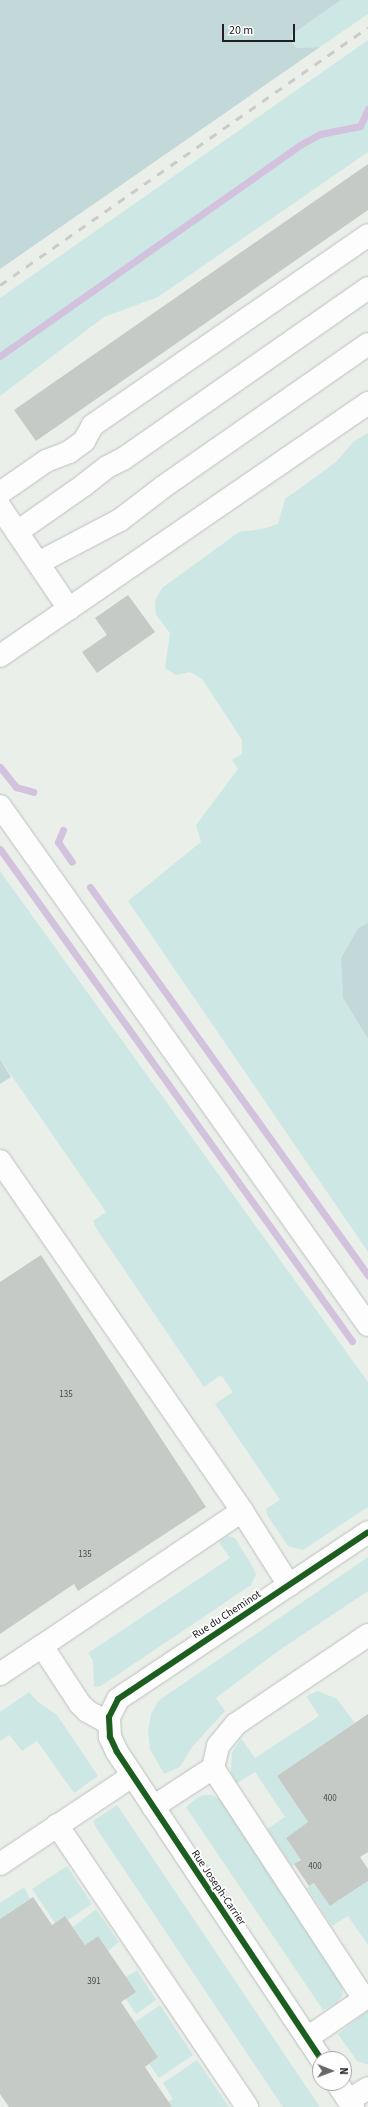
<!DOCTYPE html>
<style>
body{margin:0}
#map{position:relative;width:368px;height:2107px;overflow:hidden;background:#eaefea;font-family:"Source Sans 3",sans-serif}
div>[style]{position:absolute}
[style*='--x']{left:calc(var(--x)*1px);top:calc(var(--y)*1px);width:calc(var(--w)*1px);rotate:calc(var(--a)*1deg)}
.grass>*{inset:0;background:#cde8e4}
.forest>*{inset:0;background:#c3d8d8}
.stream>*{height:7px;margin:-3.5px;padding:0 3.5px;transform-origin:3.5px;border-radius:3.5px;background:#d3c2dd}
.building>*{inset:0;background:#c6cac6}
.roads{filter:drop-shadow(0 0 1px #bdbfbd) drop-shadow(0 0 1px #bdbfbd)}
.minor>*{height:22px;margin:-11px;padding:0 11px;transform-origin:11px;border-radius:11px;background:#fcfdfc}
.rail>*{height:3px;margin-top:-1.5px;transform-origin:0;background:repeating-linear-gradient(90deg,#cbcbcb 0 8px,transparent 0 16px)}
.cycleway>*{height:6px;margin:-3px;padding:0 3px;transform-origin:3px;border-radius:3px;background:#1b5e20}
span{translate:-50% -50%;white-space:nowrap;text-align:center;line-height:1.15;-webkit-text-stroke:3.5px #fff;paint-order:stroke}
.number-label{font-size:9px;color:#4a4b4a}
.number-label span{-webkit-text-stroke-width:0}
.street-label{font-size:11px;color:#212121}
.north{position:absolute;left:312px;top:2051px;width:40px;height:40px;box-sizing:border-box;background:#fff;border:1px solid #a6a6a6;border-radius:50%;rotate:91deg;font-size:11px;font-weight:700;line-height:16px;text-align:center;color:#212121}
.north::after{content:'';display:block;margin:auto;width:14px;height:18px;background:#676967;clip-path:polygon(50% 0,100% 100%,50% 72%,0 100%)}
.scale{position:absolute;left:222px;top:24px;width:73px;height:18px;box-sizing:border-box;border:2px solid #212121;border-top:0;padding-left:5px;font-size:12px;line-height:14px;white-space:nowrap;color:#212121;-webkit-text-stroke:3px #fff;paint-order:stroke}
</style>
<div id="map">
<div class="grass">
<i style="clip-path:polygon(341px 0,368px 0,368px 14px,320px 47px,297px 48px,291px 44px,291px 35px)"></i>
<i style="clip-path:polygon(368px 40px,368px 152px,158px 297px,104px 317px,0 396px,0 298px)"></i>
<i style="clip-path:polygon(368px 433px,368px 923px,358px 928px,341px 958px,343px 998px,368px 1039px,368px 1252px,128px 901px,201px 842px,196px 825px,238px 769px,232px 760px,242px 754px,242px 740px,202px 679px,190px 672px,176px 675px,165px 668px,170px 633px,156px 615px,155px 601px,162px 588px,239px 532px,262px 529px,278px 524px,285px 499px,336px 462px,354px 441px)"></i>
<i style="clip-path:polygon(0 871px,368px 1382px,368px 1507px,303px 1550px,288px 1546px,267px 1515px,266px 1509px,280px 1500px,215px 1404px,233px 1392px,221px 1375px,204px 1387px,96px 1228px,93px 1221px,106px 1212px,0 1059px)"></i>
<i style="clip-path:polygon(228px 1536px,235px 1538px,253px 1567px,256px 1575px,251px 1585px,101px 1686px,94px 1687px,93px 1661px,88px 1653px,230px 1558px,220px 1544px,221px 1540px)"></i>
<i style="clip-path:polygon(368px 1557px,368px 1591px,281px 1649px,216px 1698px,225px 1711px,192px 1747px,180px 1767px,164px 1774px,150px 1749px,148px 1730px,151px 1714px,158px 1701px)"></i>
<i style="clip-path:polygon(318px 1691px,337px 1699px,355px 1723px,277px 1776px,308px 1822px,286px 1838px,301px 1860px,292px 1866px,267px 1829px,285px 1817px,255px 1772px,236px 1784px,231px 1772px,232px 1753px,241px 1738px,255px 1758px,319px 1716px,306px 1696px)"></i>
<i style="clip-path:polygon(29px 1692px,37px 1701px,57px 1715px,98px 1776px,74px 1793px,37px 1741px,22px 1751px,9px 1735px,0 1741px,0 1712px)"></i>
<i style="clip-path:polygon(203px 1795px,211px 1795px,222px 1800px,343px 1982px,342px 1996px,336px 2004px,323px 2010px,186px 1807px,198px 1797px)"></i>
<i style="clip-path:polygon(117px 1805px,320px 2107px,283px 2107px,97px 1829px,93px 1821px)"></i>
<i style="clip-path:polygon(67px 1866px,92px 1904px,68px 1920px,65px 1916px,55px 1923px,32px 1889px)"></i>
<i style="clip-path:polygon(368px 1881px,368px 1945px,348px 1916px,332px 1926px,307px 1888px,314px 1883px,330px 1906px)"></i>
<i style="clip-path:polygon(24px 1887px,30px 1899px,0 1919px,0 1903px)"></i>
<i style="clip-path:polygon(96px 1909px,119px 1942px,108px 1951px,98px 1936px,85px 1945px,73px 1927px)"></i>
<i style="clip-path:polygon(137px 1970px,156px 2000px,136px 2014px,126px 1999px,126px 1977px)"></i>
<i style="clip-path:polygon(160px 2005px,193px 2055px,159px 2078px,149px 2064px,158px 2057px,135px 2022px)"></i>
<i style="clip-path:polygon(368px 2010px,368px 2064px,366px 2064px,357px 2061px,338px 2034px)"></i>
<i style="clip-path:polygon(197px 2060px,229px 2107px,172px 2107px,168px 2102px,173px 2099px,163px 2083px)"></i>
</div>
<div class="forest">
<i style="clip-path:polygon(0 0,341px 0,291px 35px,292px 44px,297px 48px,320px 47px,0 269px)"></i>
<i style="clip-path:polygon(368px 923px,368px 1039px,343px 998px,341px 958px,358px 928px)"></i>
<i style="clip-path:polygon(0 1059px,11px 1077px,0 1084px)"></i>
</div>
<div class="stream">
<i style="--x:0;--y:356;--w:367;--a:-35.1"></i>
<i style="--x:300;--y:145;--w:23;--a:-29"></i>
<i style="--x:320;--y:134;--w:41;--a:-11.3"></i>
<i style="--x:360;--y:126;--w:19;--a:-65"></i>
<i style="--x:0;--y:767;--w:26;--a:51"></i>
<i style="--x:16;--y:787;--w:18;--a:16"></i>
<i style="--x:63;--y:830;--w:13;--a:113"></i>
<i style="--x:58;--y:842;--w:24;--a:55"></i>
<i style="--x:0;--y:849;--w:605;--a:54.42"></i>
<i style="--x:90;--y:887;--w:478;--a:54.4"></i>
</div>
<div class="building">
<i style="clip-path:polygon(368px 164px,368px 210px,36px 441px,14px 410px)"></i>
<i style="clip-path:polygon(128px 595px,155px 632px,97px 673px,82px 652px,107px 635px,95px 618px)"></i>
<i style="clip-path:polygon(41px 1255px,206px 1507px,78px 1591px,74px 1584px,0 1634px,0 1282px)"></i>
<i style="clip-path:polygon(368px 1714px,368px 1852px,360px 1857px,368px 1869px,368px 1881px,330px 1906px,314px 1883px,309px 1886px,294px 1864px,301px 1860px,286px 1838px,308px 1822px,277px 1776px)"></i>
<i style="clip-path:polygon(33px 1897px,52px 1925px,65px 1916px,85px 1945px,98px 1936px,126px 1977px,136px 1992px,121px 2002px,158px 2057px,145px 2067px,172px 2107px,9px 2107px,0 2094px,0 1919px)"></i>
</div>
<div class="roads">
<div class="minor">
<i style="--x:0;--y:493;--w:56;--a:-34.8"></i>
<i style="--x:46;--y:461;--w:25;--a:-21"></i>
<i style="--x:69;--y:452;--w:19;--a:-36"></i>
<i style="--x:84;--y:441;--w:18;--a:-61"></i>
<i style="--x:93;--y:425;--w:334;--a:-34.6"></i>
<i style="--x:0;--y:507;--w:123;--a:55.9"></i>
<i style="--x:17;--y:532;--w:82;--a:-35"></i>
<i style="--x:84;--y:485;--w:29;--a:-38"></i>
<i style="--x:107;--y:467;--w:18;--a:-27"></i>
<i style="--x:123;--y:459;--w:299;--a:-34.9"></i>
<i style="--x:38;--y:563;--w:93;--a:-27.7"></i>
<i style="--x:120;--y:520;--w:54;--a:-37.5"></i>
<i style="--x:163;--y:487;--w:250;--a:-34.9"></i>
<i style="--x:0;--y:656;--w:447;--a:-34.5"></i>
<i style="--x:0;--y:806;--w:636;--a:54.66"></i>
<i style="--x:0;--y:1161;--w:426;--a:55.3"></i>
<i style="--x:42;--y:1646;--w:241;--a:-34"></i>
<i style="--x:242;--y:1511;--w:88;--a:57.6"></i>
<i style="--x:0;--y:1674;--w:50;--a:-33.7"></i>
<i style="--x:42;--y:1646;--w:69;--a:56.8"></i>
<i style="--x:80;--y:1704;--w:10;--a:45"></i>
<i style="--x:87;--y:1711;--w:25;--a:29"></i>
<i style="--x:213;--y:1768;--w:23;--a:-77"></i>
<i style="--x:218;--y:1746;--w:28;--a:-51"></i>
<i style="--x:236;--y:1724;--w:159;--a:-34"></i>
<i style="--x:153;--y:1807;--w:72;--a:-33"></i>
<i style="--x:213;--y:1768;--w:276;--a:56.8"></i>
<i style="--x:364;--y:1999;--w:69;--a:145.6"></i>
<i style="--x:57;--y:1825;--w:340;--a:56"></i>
<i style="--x:0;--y:1864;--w:159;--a:-33.7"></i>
<i style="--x:321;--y:2059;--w:369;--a:-123.6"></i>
<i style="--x:117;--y:1752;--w:17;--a:-115"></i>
<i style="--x:110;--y:1737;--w:20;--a:-93"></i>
<i style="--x:109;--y:1717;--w:20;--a:-63"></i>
<i style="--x:118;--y:1699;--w:14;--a:-34"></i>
<i style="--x:130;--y:1691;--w:286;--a:-33.7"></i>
<i style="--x:337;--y:2083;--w:29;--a:56"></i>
<i style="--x:349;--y:2100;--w:22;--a:-32"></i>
</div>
</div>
<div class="rail">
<i style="--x:0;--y:285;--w:449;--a:-35"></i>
</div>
<div class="cycleway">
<i style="--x:321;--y:2059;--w:369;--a:-123.6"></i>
<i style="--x:117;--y:1752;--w:17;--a:-115"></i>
<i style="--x:110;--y:1737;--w:20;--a:-93"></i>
<i style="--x:109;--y:1717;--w:20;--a:-63"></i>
<i style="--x:118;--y:1699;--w:14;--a:-34"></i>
<i style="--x:130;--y:1691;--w:286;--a:-33.7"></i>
</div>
<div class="number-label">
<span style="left:66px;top:1395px">135</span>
<span style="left:85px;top:1555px">135</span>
<span style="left:330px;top:1799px">400</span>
<span style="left:315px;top:1867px">400</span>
<span style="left:94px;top:1982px">391</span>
</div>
<div class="street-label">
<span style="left:227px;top:1615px;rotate:-33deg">Rue du Cheminot</span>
<span style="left:218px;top:1888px;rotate:56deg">Rue Joseph-Carrier</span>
</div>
<div class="north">N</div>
<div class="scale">20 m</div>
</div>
